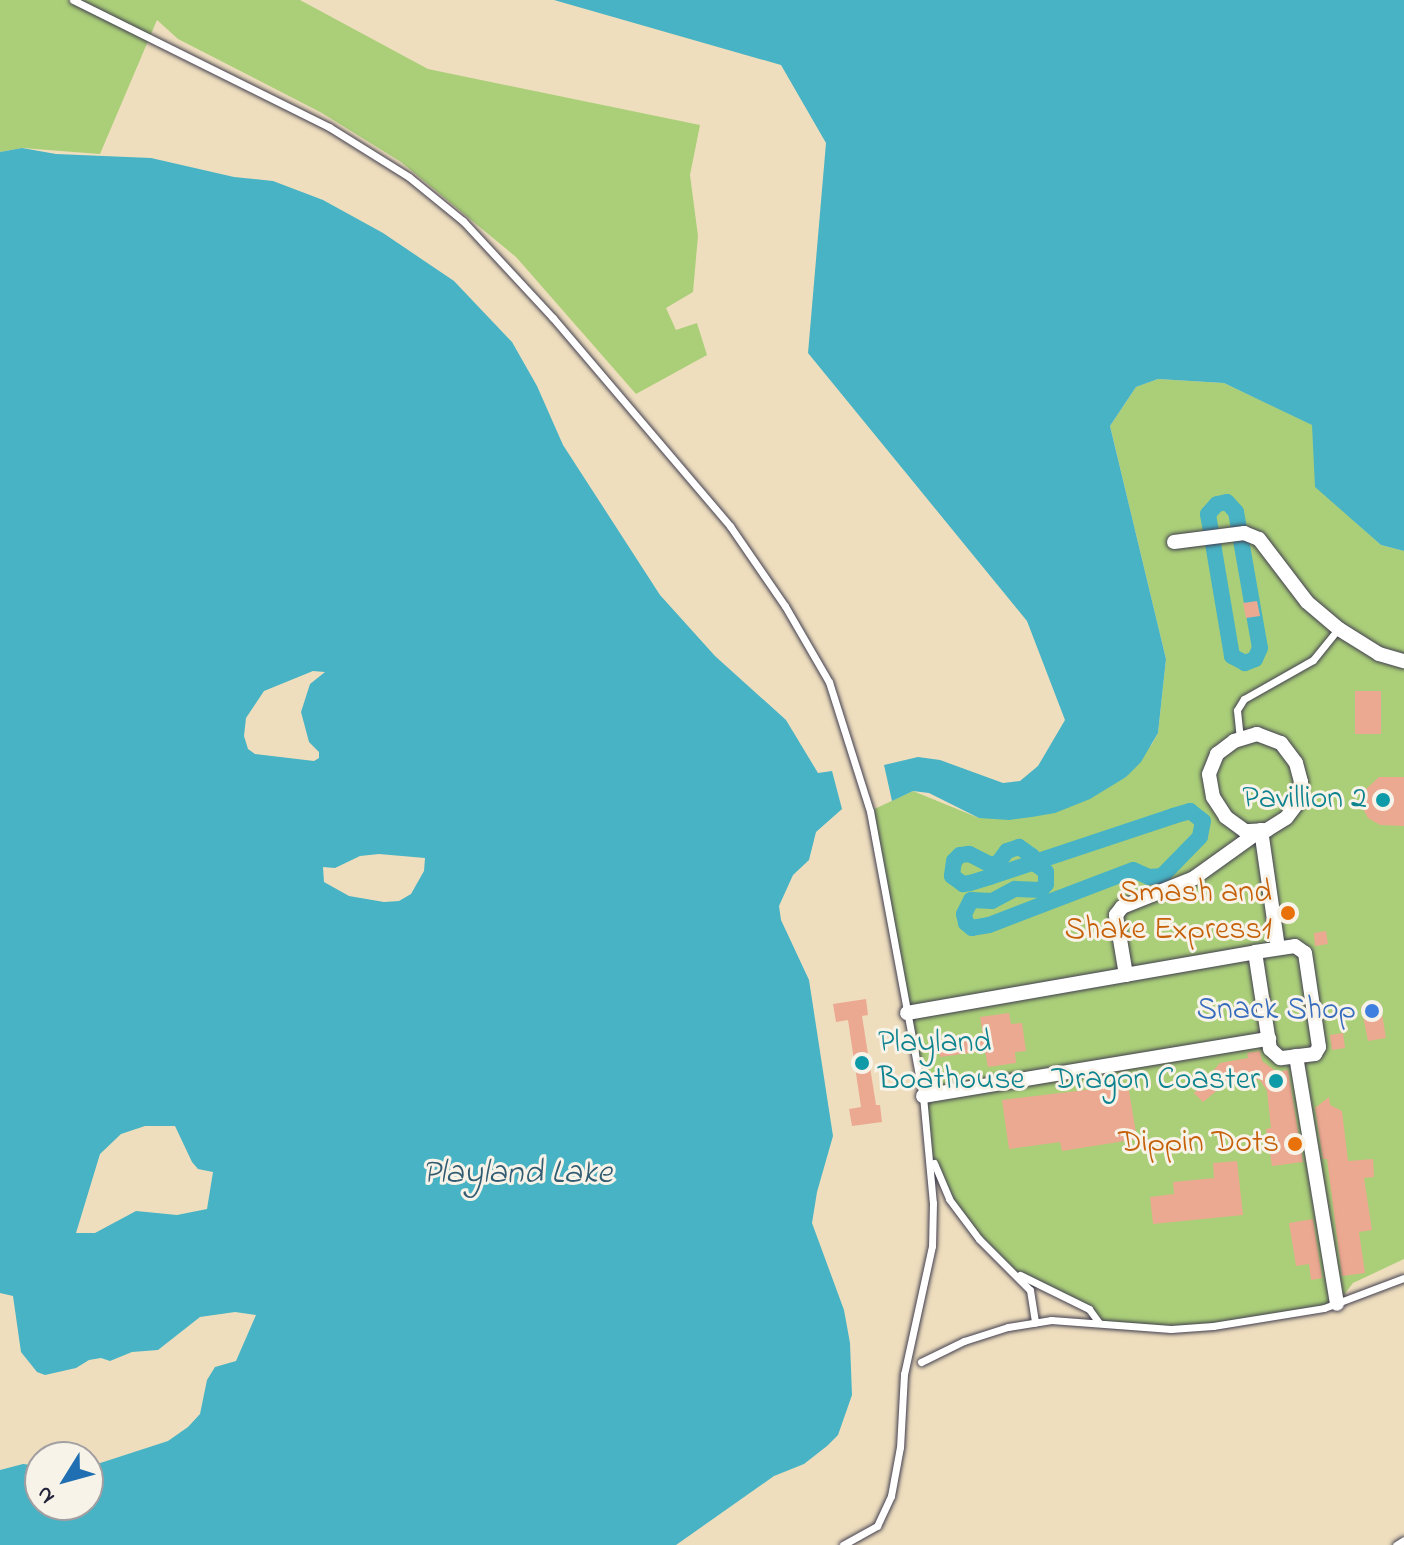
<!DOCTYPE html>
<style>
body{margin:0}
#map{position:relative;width:1404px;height:1545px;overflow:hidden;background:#eedebe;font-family:"Indie Flower",sans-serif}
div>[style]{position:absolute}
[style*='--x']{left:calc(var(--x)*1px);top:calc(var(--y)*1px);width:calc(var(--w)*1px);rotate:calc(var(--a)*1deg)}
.green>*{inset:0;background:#abcf79}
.water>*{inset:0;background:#47b3c4}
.canal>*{height:16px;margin:-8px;padding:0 8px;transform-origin:8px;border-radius:8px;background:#47b3c4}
.building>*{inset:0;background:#eca991}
.roads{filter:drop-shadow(0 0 2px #413e4f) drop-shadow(0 0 2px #413e4f)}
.lane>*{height:7px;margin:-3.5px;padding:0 3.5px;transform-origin:3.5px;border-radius:3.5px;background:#fff}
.street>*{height:14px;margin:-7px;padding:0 7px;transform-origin:7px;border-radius:7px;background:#fff}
.dots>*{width:22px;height:22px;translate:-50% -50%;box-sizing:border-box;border:4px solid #f7f3e8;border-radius:50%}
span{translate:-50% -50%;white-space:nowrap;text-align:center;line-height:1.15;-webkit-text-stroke:6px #f7f3e8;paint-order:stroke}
.culture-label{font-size:32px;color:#0d838f}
.right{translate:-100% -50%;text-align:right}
.left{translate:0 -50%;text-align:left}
.food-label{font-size:32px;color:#c56008}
.shop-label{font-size:32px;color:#366cbe}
.water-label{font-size:34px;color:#315c72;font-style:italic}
.north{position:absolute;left:24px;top:1441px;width:80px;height:80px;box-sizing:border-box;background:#f7f3e8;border:2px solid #a29fa3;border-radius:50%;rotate:233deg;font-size:22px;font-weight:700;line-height:32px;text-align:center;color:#22223b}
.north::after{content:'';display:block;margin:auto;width:28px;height:36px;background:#1f6fb2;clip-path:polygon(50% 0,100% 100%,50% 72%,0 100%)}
</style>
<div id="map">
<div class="green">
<i style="clip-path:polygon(0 0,300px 0,428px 69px,700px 125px,690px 175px,698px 236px,693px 292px,666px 308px,676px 330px,697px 323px,707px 355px,636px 394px,516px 257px,401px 162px,322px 113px,178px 39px,157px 20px,100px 154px,22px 148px,0 152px)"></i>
<i style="clip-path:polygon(1158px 379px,1224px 383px,1313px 425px,1316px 487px,1381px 545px,1404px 551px,1404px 1259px,1353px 1283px,1337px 1304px,1324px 1308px,1171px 1329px,1099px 1323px,1089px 1309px,1016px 1274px,998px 1257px,949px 1199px,931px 1158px,870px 811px,913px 791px,979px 818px,1126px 777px,1152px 744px,1158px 733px,1166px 659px,1110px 426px,1136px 387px)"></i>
</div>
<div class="water">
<i style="clip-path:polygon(554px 0,1404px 0,1404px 551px,1381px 545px,1315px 487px,1312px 425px,1224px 383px,1158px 379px,1136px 387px,1110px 426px,1166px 659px,1158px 733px,1141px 762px,1126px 777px,1090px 799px,1055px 813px,1032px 817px,1009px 820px,979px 818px,929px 793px,913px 791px,892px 801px,884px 765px,918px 757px,940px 760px,1003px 783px,1020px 781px,1038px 766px,1065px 720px,1027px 621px,808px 353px,826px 143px,781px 65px)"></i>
<i style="clip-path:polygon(evenodd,22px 148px,56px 154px,151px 158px,234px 177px,273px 181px,323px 200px,383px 233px,454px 281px,512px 342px,537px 386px,563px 445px,660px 595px,715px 656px,786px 720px,818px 773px,832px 771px,842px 809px,816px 832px,809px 860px,793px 875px,779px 906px,781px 920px,809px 980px,833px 1136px,817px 1192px,812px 1223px,844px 1310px,850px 1343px,852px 1395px,838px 1435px,827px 1446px,804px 1464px,774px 1476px,676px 1545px,0 1545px,0 1470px,23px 1464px,40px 1466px,40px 1505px,88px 1505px,88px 1467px,168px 1441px,188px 1427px,200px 1414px,207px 1380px,215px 1367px,236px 1361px,256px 1315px,235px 1312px,200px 1317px,158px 1350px,132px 1352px,110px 1361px,101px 1358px,89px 1360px,76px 1368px,45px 1375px,37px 1372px,21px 1352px,13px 1296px,0 1293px,0 152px,22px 148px,313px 671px,325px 672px,310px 684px,301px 712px,309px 742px,319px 752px,319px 758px,314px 761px,255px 754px,248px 749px,244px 736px,246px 718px,264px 691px,313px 671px,22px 148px,379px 854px,425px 858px,424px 871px,411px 894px,399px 901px,384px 902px,349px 896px,324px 882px,323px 867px,335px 868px,360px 856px,379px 854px,22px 148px,145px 1126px,175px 1126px,192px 1162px,198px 1169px,213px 1172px,207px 1209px,177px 1215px,136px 1211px,95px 1233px,76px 1233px,100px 1154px,121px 1134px,145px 1126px)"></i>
</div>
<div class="canal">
<i style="--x:1227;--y:502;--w:13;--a:48"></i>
<i style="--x:1236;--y:512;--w:138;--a:80"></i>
<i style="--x:1260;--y:648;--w:12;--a:114"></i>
<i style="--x:1255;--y:659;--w:11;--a:158"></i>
<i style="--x:1245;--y:663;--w:15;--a:-152"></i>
<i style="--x:1232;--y:656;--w:144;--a:-99.6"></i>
<i style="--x:1208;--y:514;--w:13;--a:-48"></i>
<i style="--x:1217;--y:504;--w:10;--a:-11"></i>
<i style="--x:989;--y:925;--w:17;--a:170"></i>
<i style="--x:972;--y:928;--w:8;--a:-140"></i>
<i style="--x:966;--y:923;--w:9;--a:-103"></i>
<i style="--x:964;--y:914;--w:16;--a:-63"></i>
<i style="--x:971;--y:900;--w:21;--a:3"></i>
<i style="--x:992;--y:901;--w:26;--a:-28"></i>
<i style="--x:1015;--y:889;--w:26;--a:2"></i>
<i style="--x:1041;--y:890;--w:8;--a:-50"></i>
<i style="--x:1046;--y:884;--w:12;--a:-90"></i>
<i style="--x:1046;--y:872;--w:11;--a:-142"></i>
<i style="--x:1037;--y:865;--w:10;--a:-119"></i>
<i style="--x:1032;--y:856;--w:16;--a:-145"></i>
<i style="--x:1019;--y:847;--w:13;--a:162"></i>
<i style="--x:1007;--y:851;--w:15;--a:127"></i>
<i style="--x:998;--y:863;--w:7;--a:164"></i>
<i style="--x:991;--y:865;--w:25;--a:-153"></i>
<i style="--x:969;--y:854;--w:9;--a:174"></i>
<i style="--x:960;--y:855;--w:8;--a:135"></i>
<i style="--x:954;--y:861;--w:15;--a:98"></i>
<i style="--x:952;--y:876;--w:14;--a:36"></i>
<i style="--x:963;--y:884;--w:7;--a:-8"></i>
<i style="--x:970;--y:883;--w:21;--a:-17"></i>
<i style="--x:990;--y:877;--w:193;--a:-18.4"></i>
<i style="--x:1173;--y:816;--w:18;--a:-16"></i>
<i style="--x:1190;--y:811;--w:16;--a:38"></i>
<i style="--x:1203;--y:821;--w:16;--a:101"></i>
<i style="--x:1200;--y:837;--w:54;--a:134.3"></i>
<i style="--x:1162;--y:876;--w:13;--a:176"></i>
<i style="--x:1149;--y:877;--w:17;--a:-156"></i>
<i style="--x:1133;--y:870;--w:154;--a:159.1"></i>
</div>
<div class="building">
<i style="clip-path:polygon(1257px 601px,1260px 616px,1246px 618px,1243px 603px)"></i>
<i style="clip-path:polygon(1355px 691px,1381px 691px,1381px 734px,1355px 734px)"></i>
<i style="clip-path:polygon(1379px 777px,1404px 777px,1404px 826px,1380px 825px,1368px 818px,1362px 807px,1362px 793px)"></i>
<i style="clip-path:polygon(1326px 931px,1328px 944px,1315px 946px,1314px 933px)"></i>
<i style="clip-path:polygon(866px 999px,868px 1015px,862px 1016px,876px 1105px,880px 1105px,882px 1122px,852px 1126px,849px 1109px,861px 1107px,848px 1020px,836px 1022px,833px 1004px)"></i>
<i style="clip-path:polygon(1380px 1002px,1386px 1038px,1368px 1041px,1361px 1006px)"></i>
<i style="clip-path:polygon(1009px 1013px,1011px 1024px,1022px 1023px,1026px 1051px,1015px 1052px,1016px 1063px,988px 1067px,985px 1051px,940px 1057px,938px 1044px,983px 1035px,980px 1017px)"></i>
<i style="clip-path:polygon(1343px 1033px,1345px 1048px,1332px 1050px,1330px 1035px)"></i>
<i style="clip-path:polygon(1260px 1051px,1262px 1061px,1277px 1072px,1288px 1070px,1303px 1162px,1272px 1166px,1266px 1129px,1271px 1128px,1267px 1091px,1260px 1080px,1238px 1073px,1203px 1102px,1194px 1093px,1220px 1063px,1248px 1058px,1247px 1053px)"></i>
<i style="clip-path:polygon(1128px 1085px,1137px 1139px,1062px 1151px,1060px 1142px,1009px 1149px,1002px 1100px)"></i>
<i style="clip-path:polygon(1329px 1097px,1330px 1105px,1342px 1111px,1348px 1161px,1373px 1159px,1374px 1177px,1364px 1178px,1372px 1230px,1359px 1232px,1365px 1273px,1342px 1276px,1327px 1159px,1323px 1159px,1315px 1108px)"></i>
<i style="clip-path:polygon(1237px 1161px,1243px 1215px,1153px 1224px,1150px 1197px,1174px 1194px,1173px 1182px,1214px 1178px,1213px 1163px)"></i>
<i style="clip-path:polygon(1313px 1219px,1322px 1278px,1311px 1280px,1309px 1264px,1296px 1266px,1289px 1223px)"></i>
</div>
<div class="roads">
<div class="lane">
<i style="--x:73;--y:0;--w:286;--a:26.4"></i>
<i style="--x:329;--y:127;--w:94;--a:32"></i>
<i style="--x:409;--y:177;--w:70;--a:39.2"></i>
<i style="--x:463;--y:221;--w:132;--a:47.1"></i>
<i style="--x:553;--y:318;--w:273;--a:49.6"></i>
<i style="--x:730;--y:526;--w:97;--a:55.5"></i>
<i style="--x:785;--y:606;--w:88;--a:59.9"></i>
<i style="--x:829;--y:682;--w:135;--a:72.4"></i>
<i style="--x:870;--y:811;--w:290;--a:79.5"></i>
<i style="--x:923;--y:1096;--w:107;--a:84.7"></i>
<i style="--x:933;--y:1203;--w:43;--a:91.3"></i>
<i style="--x:932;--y:1246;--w:131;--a:102.3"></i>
<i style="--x:904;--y:1374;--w:73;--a:93.1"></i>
<i style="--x:900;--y:1447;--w:50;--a:100.4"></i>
<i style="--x:891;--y:1496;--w:33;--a:115"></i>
<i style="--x:877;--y:1526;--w:39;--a:151"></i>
<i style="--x:1240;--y:739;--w:29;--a:-96"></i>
<i style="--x:1237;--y:710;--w:13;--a:-58"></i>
<i style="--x:1244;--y:699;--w:79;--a:-29.5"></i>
<i style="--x:1313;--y:660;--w:40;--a:-51"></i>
<i style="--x:934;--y:1163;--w:39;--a:67"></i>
<i style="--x:949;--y:1199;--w:50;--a:53.1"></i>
<i style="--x:979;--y:1239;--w:72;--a:45"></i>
<i style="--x:1030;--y:1290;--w:33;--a:81"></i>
<i style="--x:1020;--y:1275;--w:77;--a:26.2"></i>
<i style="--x:1089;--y:1309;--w:17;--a:54"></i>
<i style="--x:921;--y:1362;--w:48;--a:-26"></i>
<i style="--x:964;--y:1341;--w:46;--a:-17.7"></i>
<i style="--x:1008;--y:1327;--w:44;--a:-9.2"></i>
<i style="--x:1051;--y:1320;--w:120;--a:4.3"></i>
<i style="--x:1171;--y:1329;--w:42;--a:-4.1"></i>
<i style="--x:1213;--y:1326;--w:112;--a:-9.2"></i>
<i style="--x:1324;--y:1308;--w:85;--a:-20.6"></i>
<i style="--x:1396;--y:1545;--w:9;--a:-32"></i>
</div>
<div class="street">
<i style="--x:1174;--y:542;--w:71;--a:-7.3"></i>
<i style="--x:1244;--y:533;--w:16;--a:22"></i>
<i style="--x:1259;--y:539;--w:79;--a:52.7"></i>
<i style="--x:1307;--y:602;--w:42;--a:40.2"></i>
<i style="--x:1339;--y:629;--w:47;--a:32"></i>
<i style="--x:1379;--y:654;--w:26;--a:16"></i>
<i style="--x:1257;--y:734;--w:26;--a:21"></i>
<i style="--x:1281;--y:743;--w:25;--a:53"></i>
<i style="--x:1296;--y:763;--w:20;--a:75"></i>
<i style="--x:1301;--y:782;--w:19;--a:96"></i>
<i style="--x:1299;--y:801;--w:21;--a:127"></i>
<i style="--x:1286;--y:818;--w:22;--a:148"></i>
<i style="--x:1267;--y:830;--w:22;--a:177"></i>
<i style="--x:1245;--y:831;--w:24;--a:-144"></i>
<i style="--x:1226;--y:817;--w:24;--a:-123"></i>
<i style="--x:1213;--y:797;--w:23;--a:-100"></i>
<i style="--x:1209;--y:774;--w:22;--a:-68"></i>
<i style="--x:1217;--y:754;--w:21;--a:-37"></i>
<i style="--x:1234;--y:741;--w:24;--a:-17"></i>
<i style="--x:1295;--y:946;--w:12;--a:35"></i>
<i style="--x:1305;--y:953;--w:95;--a:81.5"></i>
<i style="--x:1319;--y:1047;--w:8;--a:120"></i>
<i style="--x:1315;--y:1054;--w:35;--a:173"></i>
<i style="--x:1280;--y:1058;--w:13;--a:-138"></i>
<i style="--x:1270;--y:1049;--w:98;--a:-98.8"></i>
<i style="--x:1255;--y:952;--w:40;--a:-8.5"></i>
<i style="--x:1126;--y:975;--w:61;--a:-99.5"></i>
<i style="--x:1116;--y:915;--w:10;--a:-53"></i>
<i style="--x:1122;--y:907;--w:78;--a:-21.9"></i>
<i style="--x:1194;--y:878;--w:82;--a:-35.6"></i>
<i style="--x:1261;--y:830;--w:119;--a:81.8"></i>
<i style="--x:907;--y:1013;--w:353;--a:-9.9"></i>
<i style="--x:1296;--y:1056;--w:251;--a:80.6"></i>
<i style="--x:923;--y:1096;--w:351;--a:-9.4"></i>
</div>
</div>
<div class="dots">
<i style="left:1383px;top:800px;background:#0f9aa8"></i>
<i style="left:1288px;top:913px;background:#e8710a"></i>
<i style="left:1372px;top:1011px;background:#3f7fe0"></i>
<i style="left:862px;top:1063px;background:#0f9aa8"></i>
<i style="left:1276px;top:1081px;background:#0f9aa8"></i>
<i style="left:1295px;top:1144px;background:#e8710a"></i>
</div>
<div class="culture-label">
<span class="right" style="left:1367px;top:800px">Pavillion 2</span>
<span class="left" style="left:878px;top:1063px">Playland<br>Boathouse</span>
<span class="right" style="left:1260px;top:1081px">Dragon Coaster</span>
</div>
<div class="food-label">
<span class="right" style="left:1272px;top:913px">Smash and<br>Shake Express1</span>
<span class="right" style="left:1279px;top:1144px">Dippin Dots</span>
</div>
<div class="shop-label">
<span class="right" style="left:1356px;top:1011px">Snack Shop</span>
</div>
<div class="water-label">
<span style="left:517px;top:1175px">Playland Lake</span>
</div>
<div class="north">N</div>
</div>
